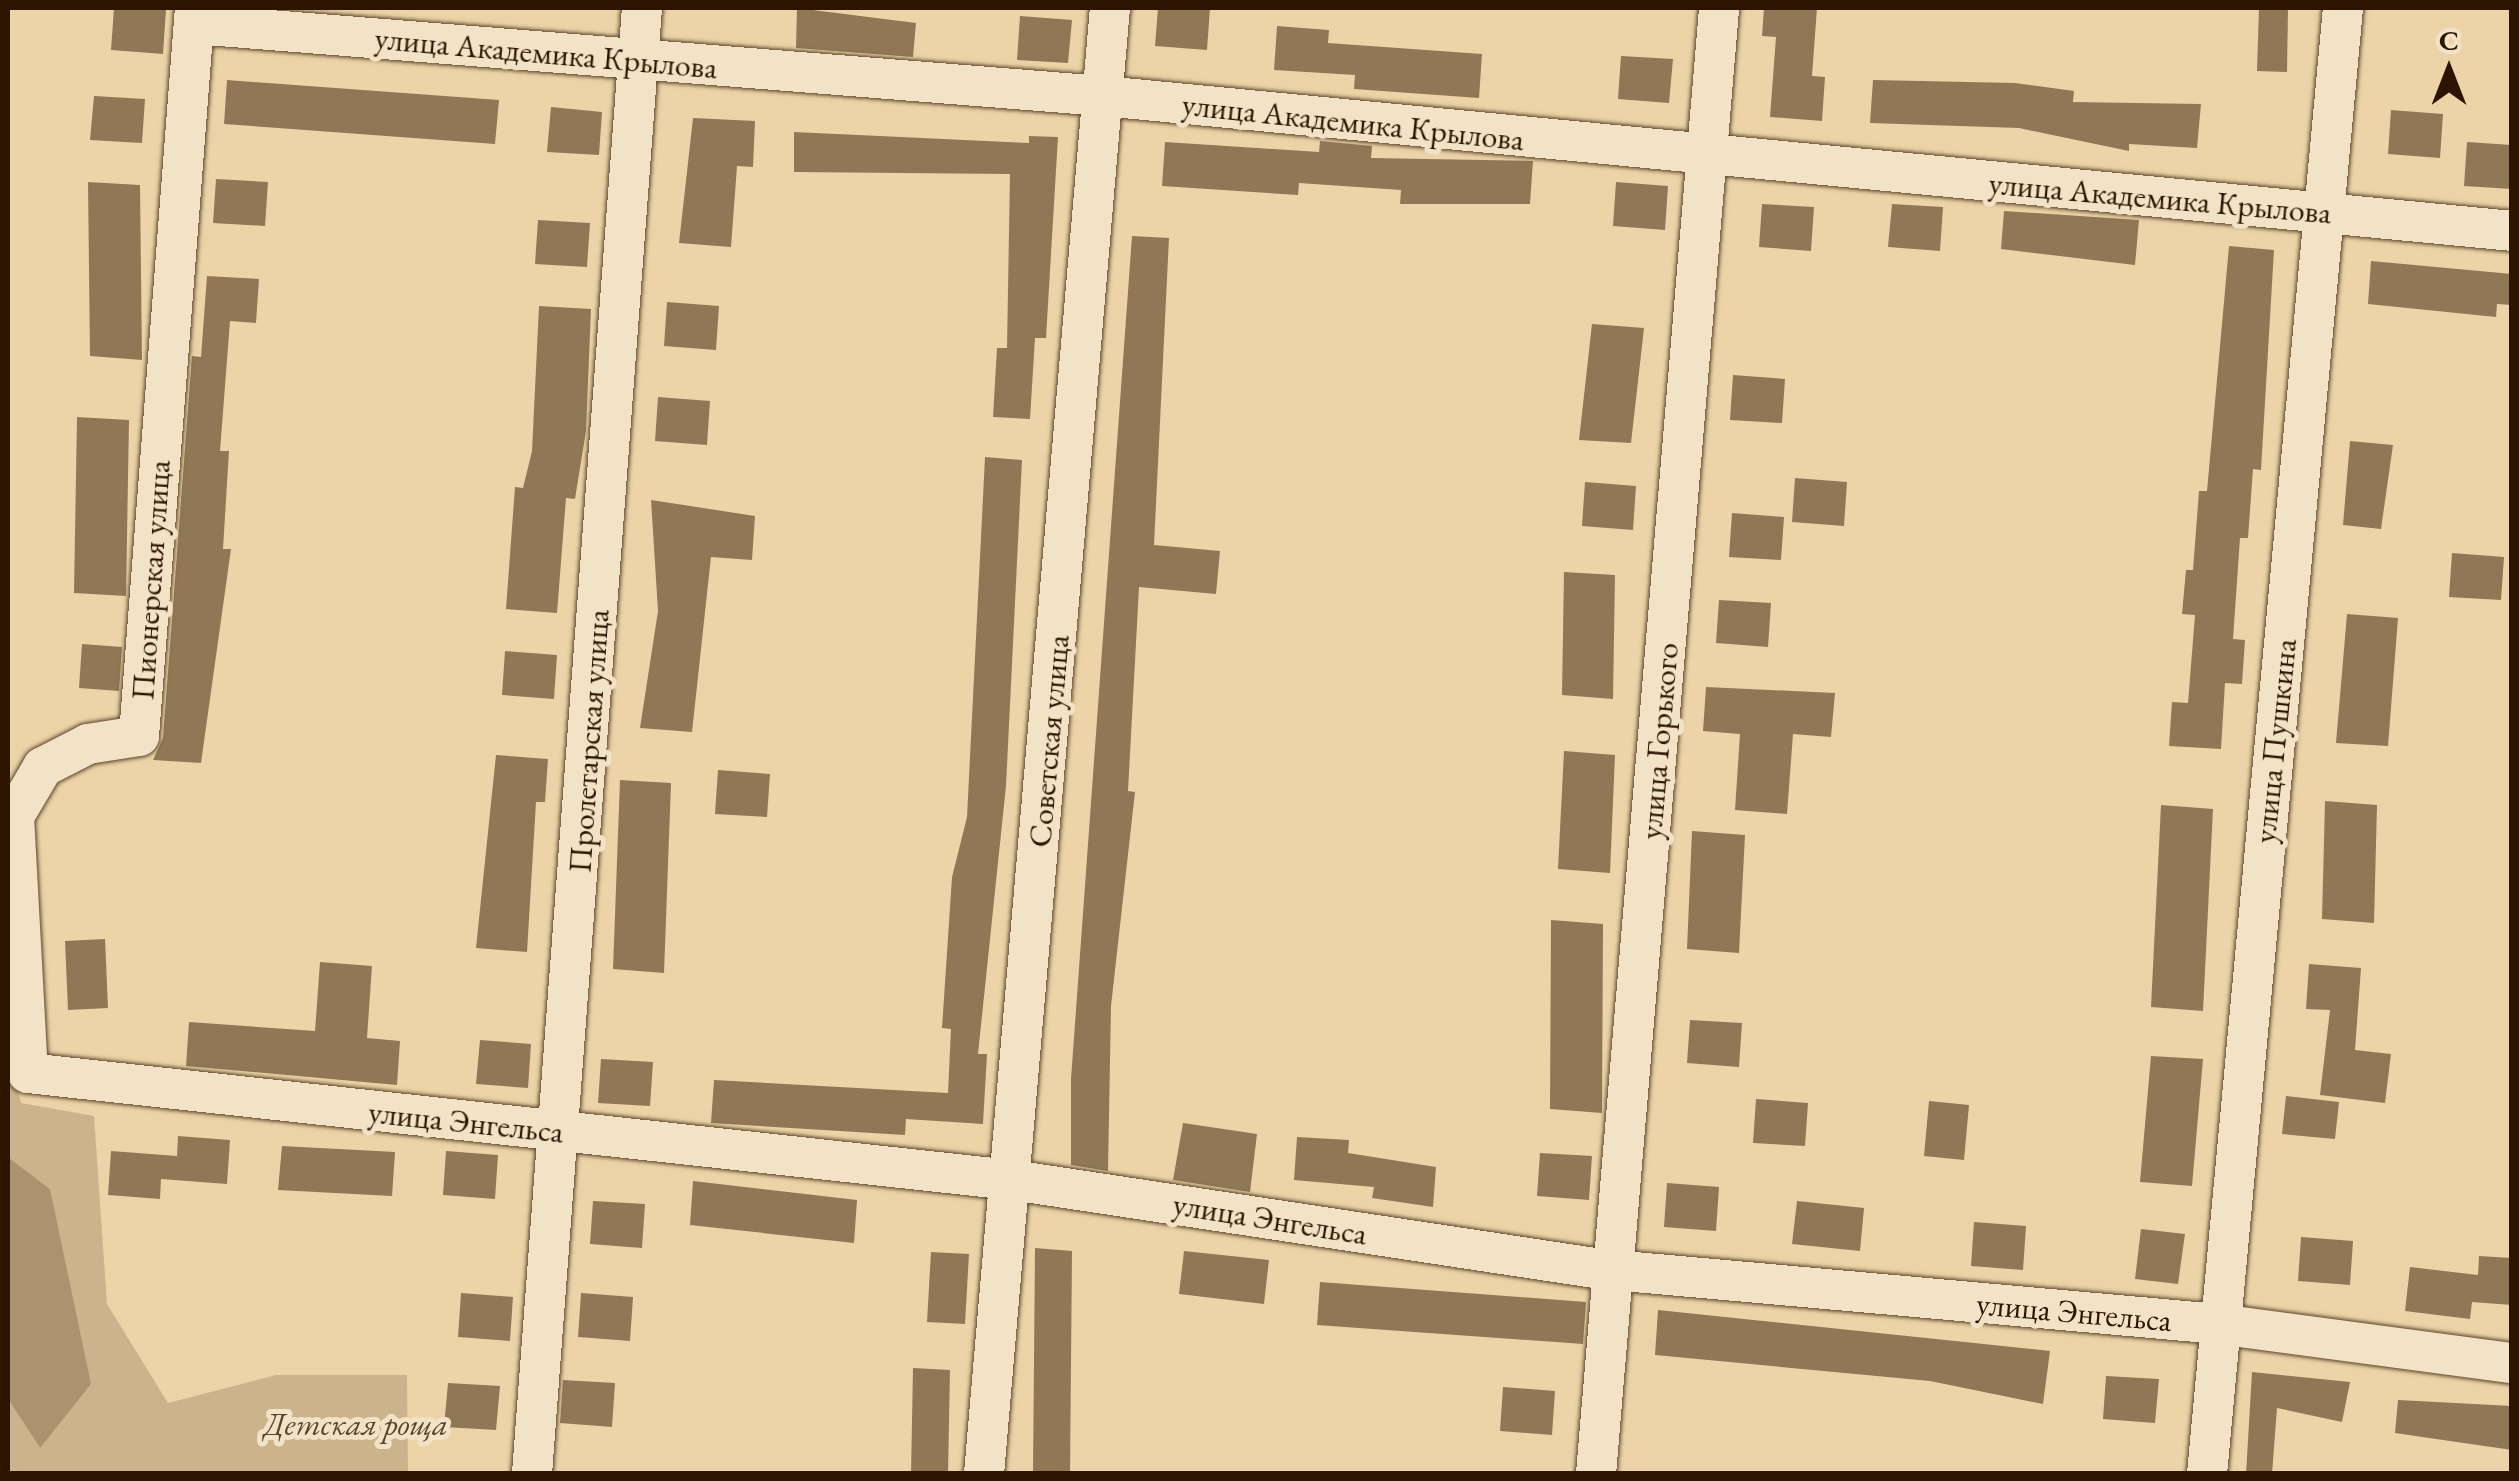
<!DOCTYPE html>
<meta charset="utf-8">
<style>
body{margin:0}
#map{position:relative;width:2519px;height:1481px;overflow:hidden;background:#ecd4a8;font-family:"EB Garamond",serif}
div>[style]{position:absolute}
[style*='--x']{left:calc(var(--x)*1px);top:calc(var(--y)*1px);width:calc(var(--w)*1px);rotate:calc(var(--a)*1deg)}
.green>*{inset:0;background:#cbb38b}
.water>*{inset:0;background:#ab936f}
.building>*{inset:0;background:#907857}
.roads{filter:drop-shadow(0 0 2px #5c442a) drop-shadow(0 0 2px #5c442a)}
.minor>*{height:40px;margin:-20px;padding:0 20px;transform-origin:20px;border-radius:20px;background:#f3e3c6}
span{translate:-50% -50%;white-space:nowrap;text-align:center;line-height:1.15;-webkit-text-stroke:10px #f3e3c6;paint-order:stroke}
.street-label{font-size:32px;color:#2c1400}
.park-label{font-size:32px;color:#5c442a;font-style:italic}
.frame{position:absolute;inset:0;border:10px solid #2c1400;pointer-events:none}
.north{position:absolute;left:2399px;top:20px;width:100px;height:100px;-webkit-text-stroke:8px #f3e3c6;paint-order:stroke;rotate:0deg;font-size:28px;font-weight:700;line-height:40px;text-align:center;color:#2c1400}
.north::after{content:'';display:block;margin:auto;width:35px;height:45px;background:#2c1400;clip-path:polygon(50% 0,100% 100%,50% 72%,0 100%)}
</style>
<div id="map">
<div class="green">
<i style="clip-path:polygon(8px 1052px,21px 1103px,94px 1116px,107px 1304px,168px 1403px,276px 1375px,407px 1375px,408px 1473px,8px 1473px,8px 1399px,40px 1448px,50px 1189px,8px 1157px)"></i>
</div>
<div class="water">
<i style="clip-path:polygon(8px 1157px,50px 1189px,91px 1384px,40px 1448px,8px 1399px)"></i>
</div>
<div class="building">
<i style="clip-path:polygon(114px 8px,166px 10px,163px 54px,111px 50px)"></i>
<i style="clip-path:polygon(797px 8px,916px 23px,913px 57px,796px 48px)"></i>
<i style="clip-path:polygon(1158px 8px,1210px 8px,1207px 50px,1155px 46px)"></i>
<i style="clip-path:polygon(1764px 8px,1817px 8px,1812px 76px,1825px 77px,1822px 121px,1770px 117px,1776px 37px,1762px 36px)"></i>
<i style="clip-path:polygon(2259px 8px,2288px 8px,2287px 72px,2257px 71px)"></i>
<i style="clip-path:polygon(1020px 16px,1072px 20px,1068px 63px,1017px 60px)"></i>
<i style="clip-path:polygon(1277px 26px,1329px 30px,1328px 43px,1482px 54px,1479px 98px,1354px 89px,1355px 75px,1274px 70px)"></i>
<i style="clip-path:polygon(1621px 56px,1673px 59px,1669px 103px,1618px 99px)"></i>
<i style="clip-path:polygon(227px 80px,499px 100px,495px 144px,224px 124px)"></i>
<i style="clip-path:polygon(1873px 80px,2015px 83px,2074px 91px,2073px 102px,2201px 104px,2197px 148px,2129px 144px,2129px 151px,2019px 128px,1870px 123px)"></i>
<i style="clip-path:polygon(94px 96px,145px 99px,142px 143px,90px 140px)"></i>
<i style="clip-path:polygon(551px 107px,602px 112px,599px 155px,547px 152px)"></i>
<i style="clip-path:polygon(2391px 110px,2443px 114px,2440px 158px,2388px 154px)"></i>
<i style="clip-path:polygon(693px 118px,755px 121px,753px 167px,737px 166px,731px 247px,679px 243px)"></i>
<i style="clip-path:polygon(794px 132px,1029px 143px,1029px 136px,1058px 137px,1046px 338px,1035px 338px,1030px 419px,993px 417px,997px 348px,1007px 348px,1010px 174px,794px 172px)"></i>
<i style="clip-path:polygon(1320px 141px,1372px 146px,1371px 158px,1533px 161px,1530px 204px,1400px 204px,1401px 190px,1299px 183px,1298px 195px,1162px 186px,1165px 142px,1319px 152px)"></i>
<i style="clip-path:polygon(2467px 142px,2512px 145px,2512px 189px,2464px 186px)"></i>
<i style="clip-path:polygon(216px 179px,268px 182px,265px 226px,213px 223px)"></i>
<i style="clip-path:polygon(88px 182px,140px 185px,142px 360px,90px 356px)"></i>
<i style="clip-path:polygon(1616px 182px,1668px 186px,1665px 230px,1613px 226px)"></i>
<i style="clip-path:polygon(1762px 204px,1814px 207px,1811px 251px,1759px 247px)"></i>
<i style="clip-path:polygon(1892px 204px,1943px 207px,1940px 251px,1888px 247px)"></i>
<i style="clip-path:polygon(2004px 211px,2139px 220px,2135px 265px,2001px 249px)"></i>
<i style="clip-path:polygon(538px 220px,590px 223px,587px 267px,535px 264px)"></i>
<i style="clip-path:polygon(1132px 236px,1169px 238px,1154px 545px,1220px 551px,1216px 594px,1139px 587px,1128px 791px,1135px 792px,1111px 1006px,1108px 1171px,1071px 1165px,1071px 1079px)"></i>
<i style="clip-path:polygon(2229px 246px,2274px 250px,2261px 470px,2253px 469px,2248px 538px,2240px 538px,2233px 639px,2245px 640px,2242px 684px,2225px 683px,2221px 749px,2169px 746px,2172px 702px,2188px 703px,2195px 615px,2182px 614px,2186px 570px,2193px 570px,2199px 491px,2207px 491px)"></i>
<i style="clip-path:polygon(2371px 261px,2512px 274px,2512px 305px,2497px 304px,2496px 317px,2368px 304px)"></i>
<i style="clip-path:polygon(207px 276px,259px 279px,256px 323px,230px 321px,220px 451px,229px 451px,223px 549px,231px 549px,201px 763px,153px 760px,163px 738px,192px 356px,201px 357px)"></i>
<i style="clip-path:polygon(667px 302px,719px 306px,716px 350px,664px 346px)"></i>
<i style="clip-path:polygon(539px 306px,591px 309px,586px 431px,575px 499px,566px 498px,557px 613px,506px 609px,515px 487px,523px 488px,532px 451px)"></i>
<i style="clip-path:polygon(1592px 324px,1644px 328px,1631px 443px,1579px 440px)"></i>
<i style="clip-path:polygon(1733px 375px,1785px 379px,1782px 423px,1730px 420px)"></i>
<i style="clip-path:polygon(658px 397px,710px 401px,707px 445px,655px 441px)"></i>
<i style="clip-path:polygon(77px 417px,129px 420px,126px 596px,74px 593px)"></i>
<i style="clip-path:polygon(2350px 441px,2393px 445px,2381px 529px,2343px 525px)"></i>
<i style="clip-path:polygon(985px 457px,1022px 460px,1006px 786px,978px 1054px,987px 1054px,983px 1124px,906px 1119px,905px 1135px,711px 1123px,714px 1080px,948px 1093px,951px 1029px,942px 1028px,952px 877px,967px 817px)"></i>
<i style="clip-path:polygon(1795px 478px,1847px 482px,1844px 526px,1792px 522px)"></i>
<i style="clip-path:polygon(1585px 482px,1636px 486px,1633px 530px,1582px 526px)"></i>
<i style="clip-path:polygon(651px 500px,755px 516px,752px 560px,711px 557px,692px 732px,640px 728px,658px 611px)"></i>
<i style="clip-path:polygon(1732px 513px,1784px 517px,1781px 560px,1729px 557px)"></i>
<i style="clip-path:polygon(2452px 553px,2504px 557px,2501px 600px,2449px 597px)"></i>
<i style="clip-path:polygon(1564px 572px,1615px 575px,1613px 699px,1562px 695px)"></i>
<i style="clip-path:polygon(1719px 600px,1771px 603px,1768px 647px,1716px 643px)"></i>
<i style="clip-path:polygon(2347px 614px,2398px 618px,2388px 746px,2336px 743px)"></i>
<i style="clip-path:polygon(82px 644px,122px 647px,119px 691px,79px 688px)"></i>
<i style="clip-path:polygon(505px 651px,557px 655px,554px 699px,502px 695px)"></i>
<i style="clip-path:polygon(1706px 687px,1835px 693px,1831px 737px,1793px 734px,1787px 814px,1735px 810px,1740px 734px,1703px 731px)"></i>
<i style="clip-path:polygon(1564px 751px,1615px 755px,1610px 873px,1558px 869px)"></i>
<i style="clip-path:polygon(496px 755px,548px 759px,545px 802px,536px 802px,527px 952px,476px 948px)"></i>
<i style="clip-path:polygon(718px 770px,770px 774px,767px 817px,715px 814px)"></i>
<i style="clip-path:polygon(620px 780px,671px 783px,664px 973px,613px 969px)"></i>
<i style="clip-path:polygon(2325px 801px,2377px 805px,2374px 923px,2322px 919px)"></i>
<i style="clip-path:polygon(2161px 805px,2213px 809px,2203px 1011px,2151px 1007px)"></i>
<i style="clip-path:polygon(1692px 831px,1745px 835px,1739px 953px,1687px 949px)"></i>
<i style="clip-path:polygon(1551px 920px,1603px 924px,1602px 1113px,1550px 1109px)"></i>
<i style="clip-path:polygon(105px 939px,108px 1008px,68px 1010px,65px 941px)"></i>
<i style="clip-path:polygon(320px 962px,372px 966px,367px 1038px,400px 1041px,397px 1085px,186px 1066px,189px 1022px,315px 1031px)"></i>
<i style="clip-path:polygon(2309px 964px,2361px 968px,2355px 1050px,2391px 1054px,2385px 1103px,2320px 1095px,2330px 1010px,2306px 1009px)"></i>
<i style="clip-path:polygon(1690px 1020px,1742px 1023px,1739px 1067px,1687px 1063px)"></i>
<i style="clip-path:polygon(480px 1040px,531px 1044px,528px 1088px,476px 1084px)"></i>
<i style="clip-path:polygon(2151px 1056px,2203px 1059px,2192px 1186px,2140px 1182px)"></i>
<i style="clip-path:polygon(601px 1059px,653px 1062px,650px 1106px,598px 1103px)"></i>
<i style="clip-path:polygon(2286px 1096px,2339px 1102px,2335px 1139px,2282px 1134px)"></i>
<i style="clip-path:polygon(1756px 1099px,1808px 1103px,1805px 1146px,1753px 1143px)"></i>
<i style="clip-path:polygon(1929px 1101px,1969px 1105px,1964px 1160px,1924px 1156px)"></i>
<i style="clip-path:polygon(1183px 1123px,1257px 1134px,1250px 1192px,1173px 1180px)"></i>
<i style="clip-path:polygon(178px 1136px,230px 1140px,227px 1184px,161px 1179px,160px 1199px,108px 1195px,111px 1151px,177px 1156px)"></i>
<i style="clip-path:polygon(1297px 1137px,1349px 1140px,1348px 1153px,1436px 1167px,1433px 1207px,1372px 1198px,1374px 1187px,1294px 1180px)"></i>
<i style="clip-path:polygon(282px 1146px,395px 1152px,392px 1196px,278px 1190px)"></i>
<i style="clip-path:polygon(446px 1151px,498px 1155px,495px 1199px,443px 1195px)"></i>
<i style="clip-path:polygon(1540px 1153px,1592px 1156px,1589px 1200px,1537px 1196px)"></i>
<i style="clip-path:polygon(693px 1181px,857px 1200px,854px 1243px,690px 1225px)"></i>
<i style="clip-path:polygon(1667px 1183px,1719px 1187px,1716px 1231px,1664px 1227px)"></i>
<i style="clip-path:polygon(593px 1201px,645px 1204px,642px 1248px,590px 1244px)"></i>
<i style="clip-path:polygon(1797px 1201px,1864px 1208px,1860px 1251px,1792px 1244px)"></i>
<i style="clip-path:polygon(1974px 1222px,2026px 1226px,2023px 1270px,1971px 1266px)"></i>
<i style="clip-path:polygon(2141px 1229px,2185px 1234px,2178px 1284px,2135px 1279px)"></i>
<i style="clip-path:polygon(2301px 1237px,2353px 1241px,2350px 1285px,2298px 1281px)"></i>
<i style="clip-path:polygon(1035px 1248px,1072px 1251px,1070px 1474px,1033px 1474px)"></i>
<i style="clip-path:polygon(1184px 1251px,1269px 1260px,1264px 1304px,1179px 1294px)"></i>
<i style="clip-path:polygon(931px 1252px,969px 1254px,965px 1324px,927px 1322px)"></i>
<i style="clip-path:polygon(2479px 1256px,2512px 1258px,2512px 1305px,2472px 1302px,2470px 1319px,2405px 1311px,2410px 1267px,2478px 1275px)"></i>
<i style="clip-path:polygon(1320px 1282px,1586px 1302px,1583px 1344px,1317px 1325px)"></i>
<i style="clip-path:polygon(461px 1293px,513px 1297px,510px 1341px,458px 1337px)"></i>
<i style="clip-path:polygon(581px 1293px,633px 1297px,630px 1341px,578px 1337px)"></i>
<i style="clip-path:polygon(1658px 1310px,2050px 1351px,2043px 1404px,1930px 1381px,1655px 1355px)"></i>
<i style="clip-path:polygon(913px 1368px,950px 1370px,948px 1474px,911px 1474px)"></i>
<i style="clip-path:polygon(2252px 1372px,2350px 1382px,2342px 1422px,2277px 1408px,2272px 1474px,2246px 1474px)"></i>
<i style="clip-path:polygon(2106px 1376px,2159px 1379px,2155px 1423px,2103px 1419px)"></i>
<i style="clip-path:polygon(563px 1380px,615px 1383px,612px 1427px,560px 1423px)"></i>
<i style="clip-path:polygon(448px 1383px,500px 1386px,496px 1430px,444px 1427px)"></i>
<i style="clip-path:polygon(1503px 1387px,1555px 1391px,1552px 1435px,1500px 1431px)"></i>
<i style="clip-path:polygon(2398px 1400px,2512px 1406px,2512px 1450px,2395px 1433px)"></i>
</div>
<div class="roads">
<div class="minor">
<i style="--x:195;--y:8;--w:730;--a:94.4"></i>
<i style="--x:139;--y:736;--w:52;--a:171.1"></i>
<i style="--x:88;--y:744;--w:51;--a:152.9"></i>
<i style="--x:43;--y:767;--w:57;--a:120.6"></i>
<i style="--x:14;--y:816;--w:257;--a:86.9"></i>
<i style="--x:28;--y:1073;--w:990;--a:6.21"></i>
<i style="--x:1012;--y:1180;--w:596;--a:8.59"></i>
<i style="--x:1601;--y:1269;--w:619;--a:5.09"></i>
<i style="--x:2218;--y:1324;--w:297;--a:7.6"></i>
<i style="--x:194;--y:24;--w:912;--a:4.53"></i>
<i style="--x:1103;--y:96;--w:1415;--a:5.47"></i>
<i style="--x:532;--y:1474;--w:1470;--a:-85.71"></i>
<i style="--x:984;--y:1474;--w:1471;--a:-85.09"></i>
<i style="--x:1596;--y:1474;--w:1471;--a:-85.2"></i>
<i style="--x:2207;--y:1474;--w:1472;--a:-84.7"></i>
</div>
</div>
<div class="street-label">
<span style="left:546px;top:53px;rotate:5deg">улица Академика Крылова</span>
<span style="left:1353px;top:122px;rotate:6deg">улица Академика Крылова</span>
<span style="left:2160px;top:198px;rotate:5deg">улица Академика Крылова</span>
<span style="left:151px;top:580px;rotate:-86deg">Пионерская улица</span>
<span style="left:589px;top:741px;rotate:-86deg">Пролетарская улица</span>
<span style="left:1049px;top:741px;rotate:-85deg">Советская улица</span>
<span style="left:1659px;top:741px;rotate:-85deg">улица Горького</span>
<span style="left:2275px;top:741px;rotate:-84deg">улица Пушкина</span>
<span style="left:466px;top:1122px;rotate:6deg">улица Энгельса</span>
<span style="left:1270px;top:1219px;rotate:9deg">улица Энгельса</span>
<span style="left:2074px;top:1312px;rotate:5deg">улица Энгельса</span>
</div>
<div class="park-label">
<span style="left:356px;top:1424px">Детская роща</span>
</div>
<div class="frame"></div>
<div class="north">С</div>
</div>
